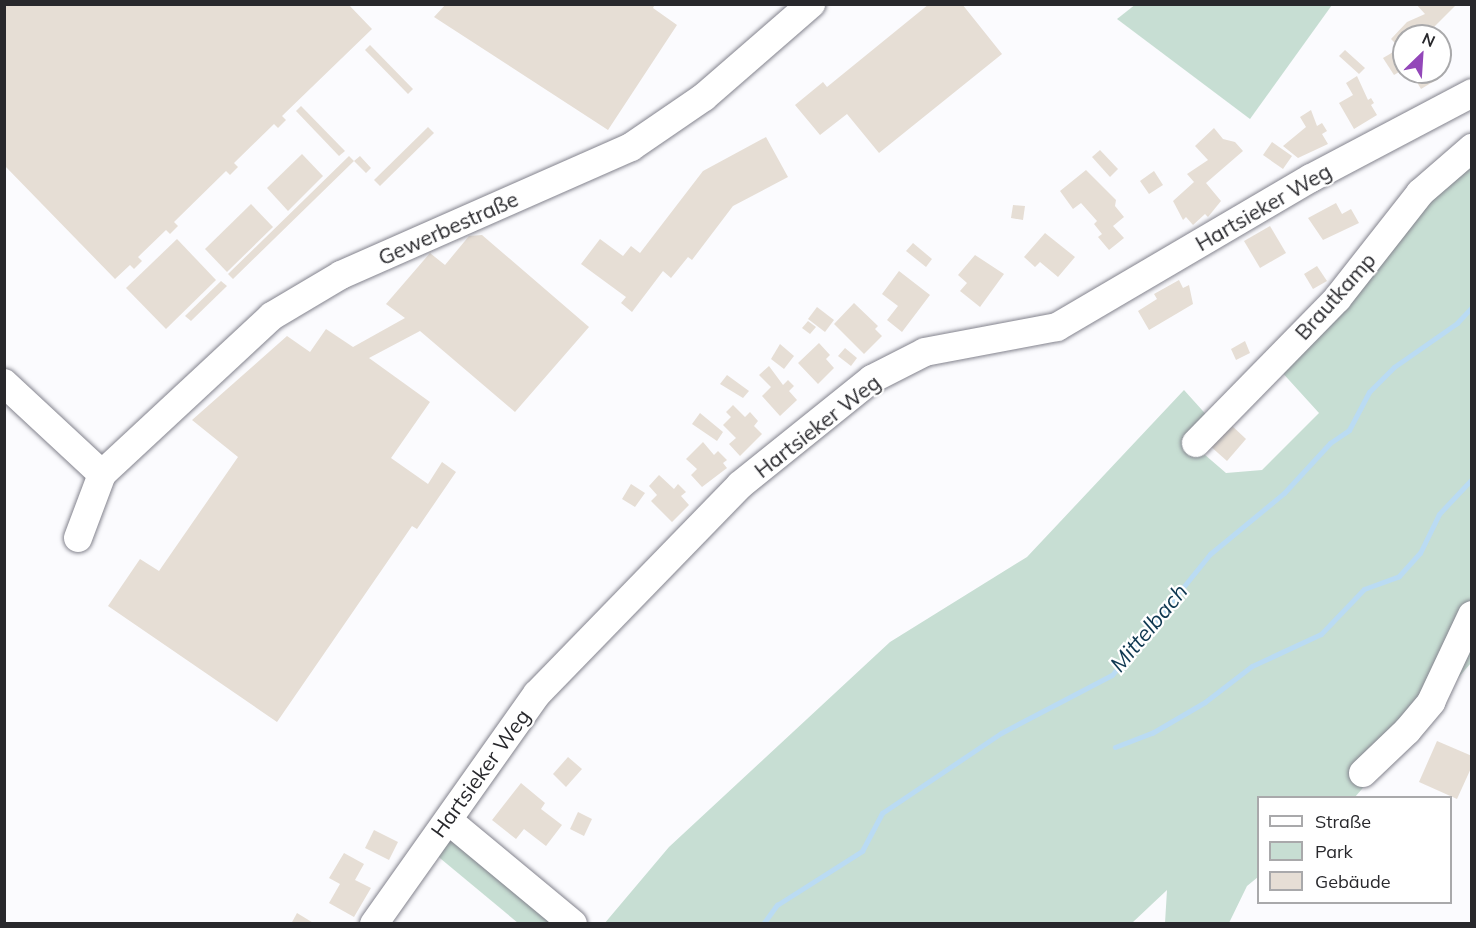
<!DOCTYPE html>
<meta charset="utf-8">
<style>
body{margin:0}
#map{position:relative;width:1476px;height:928px;overflow:hidden;background:#fbfbfe;font-family:Mulish,sans-serif}
div>[style]{position:absolute}
[style*='--x']{left:calc(var(--x)*1px);top:calc(var(--y)*1px);width:calc(var(--w)*1px);rotate:calc(var(--a)*1deg)}
.green>*{inset:0;background:#c7ded3}
.stream>*{height:5px;margin:-2.5px;padding:0 2.5px;transform-origin:2.5px;border-radius:2.5px;background:#badbf3}
.building>*{inset:0;background:#e6ded5}
.roads{filter:drop-shadow(0 0 2px #83838d) drop-shadow(0 0 2px #83838d)}
.minor>*{height:28px;margin:-14px;padding:0 14px;transform-origin:14px;border-radius:14px;background:#fff}
span{translate:-50% -50%;white-space:nowrap;text-align:center;line-height:1.15;-webkit-text-stroke:4.5px #fff;paint-order:stroke}
.street-label{font-size:21px;color:#28282c}
.water-label{font-size:22px;color:#0f3851;font-style:italic}
.frame{position:absolute;inset:0;border:6px solid #28282c;pointer-events:none}
.legend{position:absolute;left:1257px;top:796px;width:195px;height:108px;box-sizing:border-box;background:#fff;border:2px solid #a9a9ab;margin:0;padding:8px 10px;list-style:none;font-size:18px;color:#28282c}
.legend li{display:flex;align-items:center;gap:12px;height:30px}
.legend b{width:30px;border:2px solid #a9a9ab}
.north{position:absolute;left:1392px;top:24px;width:60px;height:60px;box-sizing:border-box;background:#fff;border:2px solid #a9a9ab;border-radius:50%;rotate:25deg;font-size:16px;font-weight:700;line-height:24px;text-align:center;color:#28282c}
.north::after{content:'';display:block;margin:auto;width:21px;height:27px;background:#9347b9;clip-path:polygon(50% 0,100% 100%,50% 72%,0 100%)}
</style>
<div id="map">
<div class="green">
<i style="clip-path:polygon(1136px 4px,1332px 4px,1332px 5px,1250px 119px,1117px 19px)"></i>
<i style="clip-path:polygon(1471px 155px,1471px 663px,1355px 797px,1258px 798px,1258px 877px,1247px 886px,1229px 923px,1165px 923px,1167px 890px,1132px 923px,604px 924px,669px 847px,890px 642px,1027px 557px,1184px 390px,1211px 420px,1190px 442px,1226px 473px,1262px 470px,1319px 413px,1279px 369px)"></i>
<i style="clip-path:polygon(452px 829px,580px 923px,518px 923px,435px 854px)"></i>
</div>
<div class="stream">
<i style="--x:1115;--y:747;--w:40;--a:-21"></i>
<i style="--x:1152;--y:733;--w:61;--a:-30.3"></i>
<i style="--x:1205;--y:702;--w:59;--a:-37.5"></i>
<i style="--x:1252;--y:666;--w:76;--a:-24.9"></i>
<i style="--x:1321;--y:634;--w:62;--a:-46.3"></i>
<i style="--x:1364;--y:589;--w:37;--a:-20"></i>
<i style="--x:1399;--y:576;--w:31;--a:-48"></i>
<i style="--x:1420;--y:553;--w:43;--a:-64"></i>
<i style="--x:1439;--y:514;--w:48;--a:-46.7"></i>
<i style="--x:763;--y:924;--w:24;--a:-54"></i>
<i style="--x:777;--y:905;--w:101;--a:-32.4"></i>
<i style="--x:862;--y:851;--w:43;--a:-62.2"></i>
<i style="--x:882;--y:813;--w:143;--a:-33.9"></i>
<i style="--x:1001;--y:733;--w:125;--a:-27.6"></i>
<i style="--x:1112;--y:675;--w:156;--a:-51"></i>
<i style="--x:1210;--y:554;--w:96;--a:-39.5"></i>
<i style="--x:1284;--y:493;--w:68;--a:-47.4"></i>
<i style="--x:1330;--y:443;--w:23;--a:-34"></i>
<i style="--x:1349;--y:430;--w:43;--a:-62.2"></i>
<i style="--x:1369;--y:392;--w:35;--a:-45"></i>
<i style="--x:1394;--y:367;--w:77;--a:-34.9"></i>
<i style="--x:1457;--y:323;--w:22;--a:-47"></i>
</div>
<div class="building">
<i style="clip-path:polygon(4px 4px,348px 4px,372px 29px,282px 116px,286px 120px,278px 128px,274px 124px,234px 163px,238px 167px,230px 175px,226px 171px,174px 222px,178px 226px,170px 234px,166px 230px,138px 257px,142px 261px,134px 269px,130px 265px,115px 279px,4px 165px)"></i>
<i style="clip-path:polygon(446px 4px,655px 4px,653px 8px,677px 25px,608px 130px,434px 17px)"></i>
<i style="clip-path:polygon(929px 4px,962px 4px,1002px 54px,879px 153px,847px 114px,820px 135px,795px 105px,823px 82px,827px 87px)"></i>
<i style="clip-path:polygon(1416px 4px,1457px 4px,1425px 36px,1404px 36px,1404px 46px,1400px 48px,1391px 39px,1407px 22px,1425px 14px)"></i>
<i style="clip-path:polygon(370px 45px,413px 89px,408px 94px,365px 50px)"></i>
<i style="clip-path:polygon(1400px 48px,1404px 52px,1404px 69px,1394px 75px,1383px 58px)"></i>
<i style="clip-path:polygon(1345px 50px,1365px 68px,1359px 74px,1339px 56px)"></i>
<i style="clip-path:polygon(1411px 72px,1438px 72px,1441px 77px,1421px 89px)"></i>
<i style="clip-path:polygon(1357px 76px,1368px 100px,1371px 98px,1374px 103px,1371px 105px,1377px 115px,1354px 129px,1339px 103px,1353px 95px,1346px 83px)"></i>
<i style="clip-path:polygon(301px 106px,345px 151px,339px 156px,296px 111px)"></i>
<i style="clip-path:polygon(1311px 110px,1317px 126px,1322px 123px,1327px 131px,1322px 134px,1328px 144px,1298px 158px,1283px 146px,1306px 127px,1300px 117px)"></i>
<i style="clip-path:polygon(428px 127px,434px 133px,380px 186px,374px 180px)"></i>
<i style="clip-path:polygon(1214px 128px,1223px 139px,1235px 142px,1243px 151px,1206px 183px,1221px 201px,1208px 217px,1205px 214px,1193px 225px,1186px 217px,1183px 220px,1173px 201px,1194px 182px,1187px 174px,1208px 160px,1195px 146px)"></i>
<i style="clip-path:polygon(766px 137px,788px 177px,733px 206px,692px 260px,688px 257px,671px 278px,663px 271px,632px 312px,621px 303px,626px 297px,581px 264px,600px 239px,623px 256px,631px 246px,640px 253px,703px 171px)"></i>
<i style="clip-path:polygon(1272px 142px,1292px 156px,1283px 169px,1263px 155px)"></i>
<i style="clip-path:polygon(1100px 150px,1118px 169px,1110px 177px,1092px 157px)"></i>
<i style="clip-path:polygon(302px 154px,323px 176px,288px 211px,267px 188px)"></i>
<i style="clip-path:polygon(349px 156px,354px 161px,360px 156px,371px 168px,366px 173px,354px 161px,233px 279px,228px 274px)"></i>
<i style="clip-path:polygon(1086px 170px,1116px 200px,1115px 206px,1124px 217px,1113px 226px,1124px 238px,1109px 250px,1098px 237px,1102px 234px,1094px 224px,1097px 221px,1081px 203px,1073px 209px,1060px 191px)"></i>
<i style="clip-path:polygon(1154px 171px,1163px 185px,1149px 194px,1140px 181px)"></i>
<i style="clip-path:polygon(1336px 203px,1342px 214px,1351px 209px,1359px 223px,1323px 240px,1308px 218px)"></i>
<i style="clip-path:polygon(251px 204px,273px 227px,227px 272px,205px 249px)"></i>
<i style="clip-path:polygon(1013px 205px,1025px 206px,1023px 220px,1011px 218px)"></i>
<i style="clip-path:polygon(1270px 226px,1286px 253px,1260px 268px,1244px 241px)"></i>
<i style="clip-path:polygon(1045px 233px,1075px 257px,1058px 277px,1040px 262px,1035px 267px,1024px 257px)"></i>
<i style="clip-path:polygon(482px 235px,589px 327px,515px 412px,420px 331px,369px 358px,430px 402px,391px 458px,428px 484px,442px 462px,456px 472px,417px 529px,412px 526px,277px 722px,108px 606px,140px 559px,159px 571px,238px 457px,192px 420px,287px 336px,310px 352px,326px 329px,353px 347px,405px 318px,386px 304px,430px 253px,445px 265px,469px 236px)"></i>
<i style="clip-path:polygon(177px 239px,216px 280px,166px 329px,126px 288px)"></i>
<i style="clip-path:polygon(913px 243px,932px 259px,926px 267px,906px 251px)"></i>
<i style="clip-path:polygon(975px 255px,1004px 274px,980px 307px,960px 291px,967px 283px,958px 275px)"></i>
<i style="clip-path:polygon(1317px 266px,1327px 281px,1313px 289px,1304px 274px)"></i>
<i style="clip-path:polygon(899px 271px,930px 295px,902px 332px,887px 320px,898px 306px,882px 294px)"></i>
<i style="clip-path:polygon(1179px 280px,1183px 288px,1189px 285px,1193px 304px,1149px 330px,1138px 311px,1157px 299px,1154px 294px)"></i>
<i style="clip-path:polygon(221px 281px,227px 286px,191px 321px,185px 316px)"></i>
<i style="clip-path:polygon(854px 303px,878px 326px,875px 329px,882px 336px,864px 354px,834px 324px)"></i>
<i style="clip-path:polygon(817px 307px,834px 320px,825px 332px,808px 319px)"></i>
<i style="clip-path:polygon(808px 321px,816px 327px,810px 334px,802px 328px)"></i>
<i style="clip-path:polygon(1245px 341px,1250px 353px,1236px 360px,1231px 349px)"></i>
<i style="clip-path:polygon(819px 343px,830px 355px,826px 359px,834px 368px,818px 384px,798px 363px)"></i>
<i style="clip-path:polygon(780px 344px,794px 356px,784px 369px,771px 359px)"></i>
<i style="clip-path:polygon(845px 348px,857px 358px,851px 366px,838px 356px)"></i>
<i style="clip-path:polygon(769px 366px,783px 385px,788px 380px,794px 386px,789px 391px,797px 400px,780px 416px,762px 396px,771px 387px,759px 375px)"></i>
<i style="clip-path:polygon(727px 375px,749px 391px,743px 398px,720px 384px)"></i>
<i style="clip-path:polygon(733px 405px,745px 417px,750px 412px,758px 421px,754px 426px,762px 434px,740px 456px,729px 444px,736px 438px,723px 425px,731px 417px,726px 412px)"></i>
<i style="clip-path:polygon(700px 413px,723px 432px,717px 441px,692px 424px)"></i>
<i style="clip-path:polygon(1229px 423px,1246px 439px,1227px 461px,1209px 445px)"></i>
<i style="clip-path:polygon(703px 442px,714px 455px,718px 451px,727px 460px,723px 463px,727px 468px,702px 487px,691px 475px,697px 469px,686px 459px)"></i>
<i style="clip-path:polygon(659px 475px,674px 489px,678px 484px,686px 492px,681px 496px,689px 505px,672px 522px,651px 501px,657px 495px,649px 486px)"></i>
<i style="clip-path:polygon(631px 484px,645px 493px,635px 507px,622px 499px)"></i>
<i style="clip-path:polygon(1437px 741px,1472px 756px,1472px 766px,1457px 799px,1419px 782px)"></i>
<i style="clip-path:polygon(568px 757px,582px 769px,566px 787px,553px 774px)"></i>
<i style="clip-path:polygon(521px 783px,545px 803px,541px 809px,562px 825px,546px 846px,524px 829px,516px 839px,492px 820px)"></i>
<i style="clip-path:polygon(578px 812px,592px 819px,584px 836px,570px 829px)"></i>
<i style="clip-path:polygon(374px 830px,398px 842px,389px 860px,365px 848px)"></i>
<i style="clip-path:polygon(344px 853px,364px 864px,355px 880px,371px 888px,354px 917px,329px 903px,340px 884px,329px 878px)"></i>
<i style="clip-path:polygon(297px 913px,315px 924px,291px 924px)"></i>
</div>
<div class="roads">
<div class="minor">
<i style="--x:4;--y:383;--w:134;--a:42.9"></i>
<i style="--x:1196;--y:443;--w:202;--a:-45.6"></i>
<i style="--x:1337;--y:299;--w:135;--a:-51.9"></i>
<i style="--x:1420;--y:193;--w:69;--a:-40.9"></i>
<i style="--x:78;--y:538;--w:68;--a:-69.4"></i>
<i style="--x:102;--y:474;--w:232;--a:-42.9"></i>
<i style="--x:272;--y:316;--w:80;--a:-30.7"></i>
<i style="--x:341;--y:275;--w:317;--a:-23.8"></i>
<i style="--x:631;--y:147;--w:88;--a:-34.4"></i>
<i style="--x:704;--y:97;--w:142;--a:-41"></i>
<i style="--x:1363;--y:773;--w:61;--a:-43.7"></i>
<i style="--x:1407;--y:731;--w:38;--a:-50"></i>
<i style="--x:1431;--y:702;--w:96;--a:-64.8"></i>
<i style="--x:449;--y:821;--w:161;--a:39.7"></i>
<i style="--x:374;--y:924;--w:282;--a:-54.7"></i>
<i style="--x:537;--y:694;--w:291;--a:-45.8"></i>
<i style="--x:740;--y:485;--w:169;--a:-38.8"></i>
<i style="--x:872;--y:379;--w:59;--a:-27"></i>
<i style="--x:925;--y:352;--w:134;--a:-10.7"></i>
<i style="--x:1057;--y:327;--w:294;--a:-30.4"></i>
<i style="--x:1311;--y:178;--w:182;--a:-27.8"></i>
</div>
</div>
<div class="street-label">
<span style="left:1263px;top:207px;rotate:-30deg">Hartsieker Weg</span>
<span style="left:448px;top:228px;rotate:-24deg">Gewerbestraße</span>
<span style="left:1335px;top:296px;rotate:-48deg">Brautkamp</span>
<span style="left:817px;top:426px;rotate:-38deg">Hartsieker Weg</span>
<span style="left:480px;top:773px;rotate:-54deg">Hartsieker Weg</span>
</div>
<div class="water-label">
<span style="left:1149px;top:628px;rotate:-50deg">Mittelbach</span>
</div>
<div class="frame"></div>
<ul class="legend">
<li><b style="height:8px;background:#fff"></b>Straße</li>
<li><b style="height:16px;background:#c7ded3"></b>Park</li>
<li><b style="height:16px;background:#e6ded5"></b>Gebäude</li>
</ul>
<div class="north">N</div>
</div>
